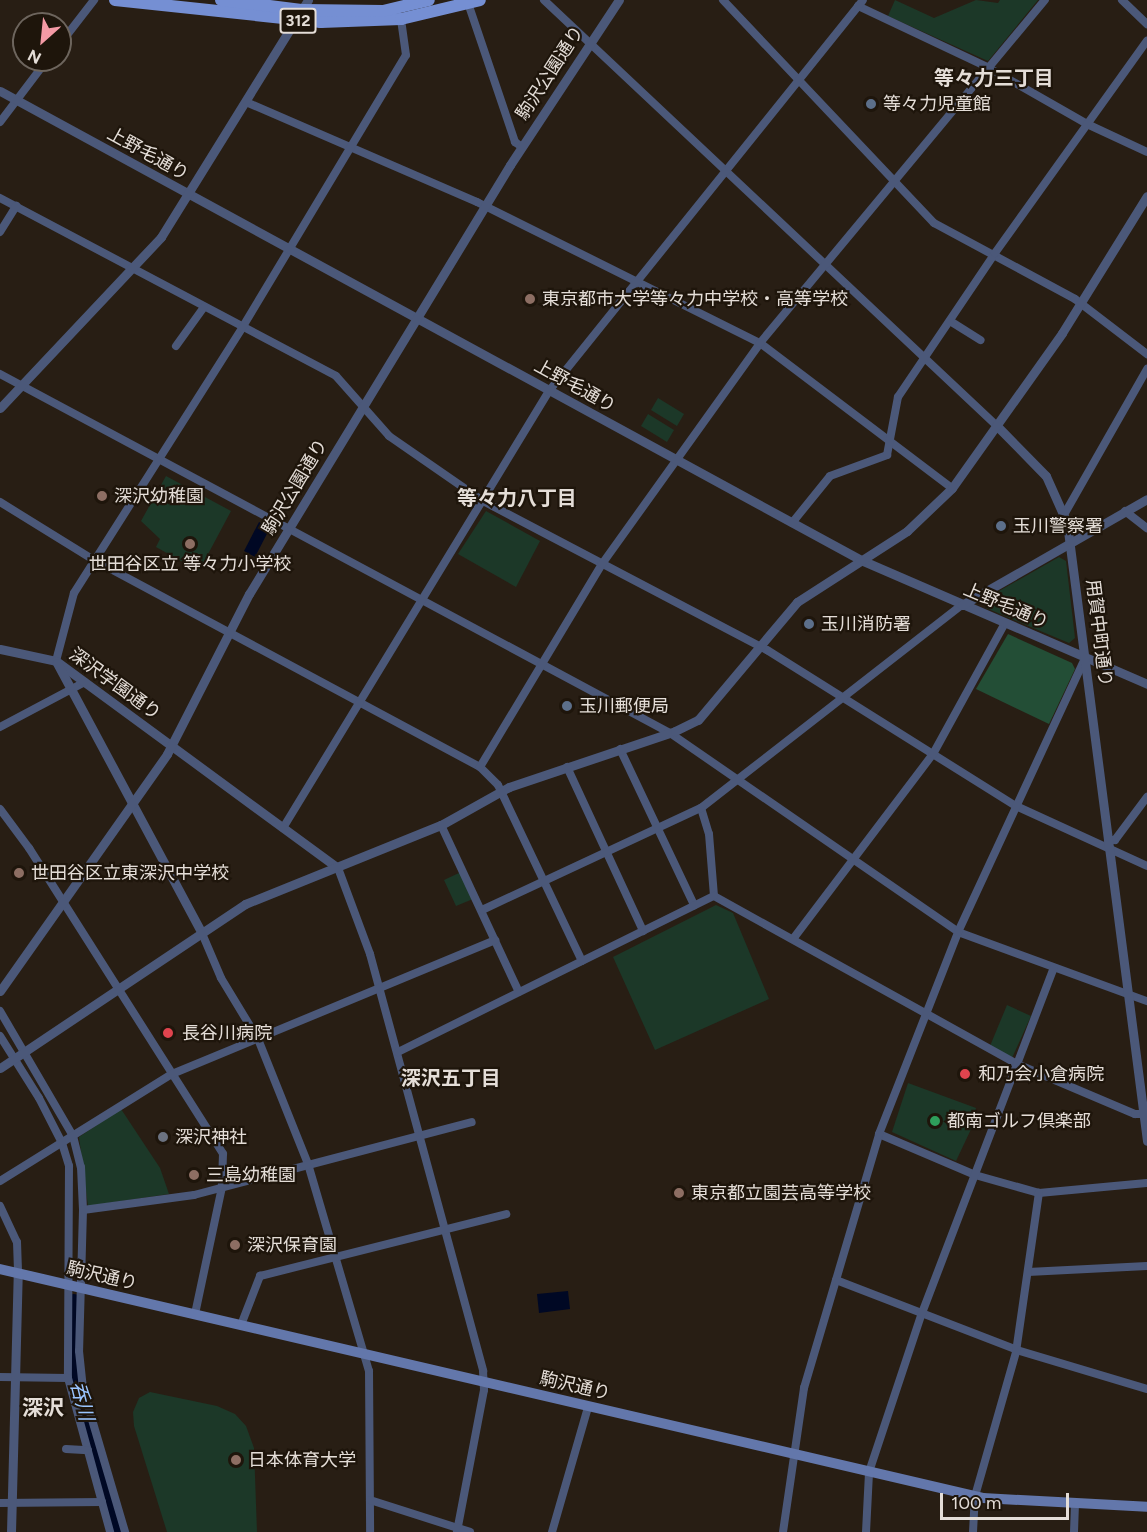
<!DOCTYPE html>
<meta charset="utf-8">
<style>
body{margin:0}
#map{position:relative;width:1147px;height:1532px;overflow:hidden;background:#281e14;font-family:Figtree,"Noto Sans JP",sans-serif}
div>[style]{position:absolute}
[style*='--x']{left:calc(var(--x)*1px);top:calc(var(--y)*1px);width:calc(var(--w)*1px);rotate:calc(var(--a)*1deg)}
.green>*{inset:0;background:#1c3828}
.forest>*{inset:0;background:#234e36}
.water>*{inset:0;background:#000824}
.river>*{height:15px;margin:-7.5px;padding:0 7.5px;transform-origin:7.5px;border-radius:7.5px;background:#000824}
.minor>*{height:8px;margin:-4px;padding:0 4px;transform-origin:4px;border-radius:4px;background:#4b5879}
.tertiary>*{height:9px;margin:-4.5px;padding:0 4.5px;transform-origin:4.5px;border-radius:4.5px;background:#4b5879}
.secondary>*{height:10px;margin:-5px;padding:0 5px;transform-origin:5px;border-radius:5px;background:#6377ab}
.primary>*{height:12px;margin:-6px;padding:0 6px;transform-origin:6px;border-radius:6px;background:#758fd3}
.dots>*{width:16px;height:16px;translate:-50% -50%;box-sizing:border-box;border:3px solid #1e150b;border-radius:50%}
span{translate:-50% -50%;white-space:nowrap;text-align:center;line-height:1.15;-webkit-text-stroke:4.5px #1e150b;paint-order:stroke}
.shield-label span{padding:2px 4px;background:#1e150b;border:2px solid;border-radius:4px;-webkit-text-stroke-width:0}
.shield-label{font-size:16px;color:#e4ddd7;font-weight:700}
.street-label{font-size:18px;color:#e4ddd7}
.poi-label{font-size:18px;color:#e4ddd7}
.left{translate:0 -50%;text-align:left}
.neighbourhood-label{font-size:20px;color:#e4ddd7;font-weight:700}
.water-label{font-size:20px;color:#9ac5ff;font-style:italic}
.quarter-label{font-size:21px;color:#e4ddd7;font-weight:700}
.north{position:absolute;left:12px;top:12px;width:60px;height:60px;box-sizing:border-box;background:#1e150b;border:2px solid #6d655d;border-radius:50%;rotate:207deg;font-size:16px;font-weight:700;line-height:24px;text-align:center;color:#e4ddd7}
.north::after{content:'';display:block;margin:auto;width:21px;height:27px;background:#f49aa5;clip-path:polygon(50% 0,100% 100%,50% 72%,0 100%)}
.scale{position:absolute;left:940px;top:1493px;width:129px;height:27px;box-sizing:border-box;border:3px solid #e4ddd7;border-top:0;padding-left:8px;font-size:18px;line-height:21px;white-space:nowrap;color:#e4ddd7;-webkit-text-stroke:4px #1e150b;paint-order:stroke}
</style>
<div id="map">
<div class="green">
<i style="clip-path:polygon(895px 0,934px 18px,976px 0,998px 3px,1000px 0,1038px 0,988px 61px,888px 16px)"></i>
<i style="clip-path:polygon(658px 398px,684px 414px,677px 426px,651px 410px)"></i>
<i style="clip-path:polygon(648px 414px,674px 430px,667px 442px,641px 426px)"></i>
<i style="clip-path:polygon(166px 476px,231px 511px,199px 571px,156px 547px,160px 539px,141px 521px)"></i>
<i style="clip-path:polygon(486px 511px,540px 541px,516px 587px,458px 554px)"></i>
<i style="clip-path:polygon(1059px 557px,1066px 561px,1075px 638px,1069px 643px,986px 608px,985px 599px)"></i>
<i style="clip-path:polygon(461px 872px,473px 899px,456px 906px,444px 880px)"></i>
<i style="clip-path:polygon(716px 905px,733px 913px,769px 999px,655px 1050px,613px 957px)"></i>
<i style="clip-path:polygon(1007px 1005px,1031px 1016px,1012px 1058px,990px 1046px)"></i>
<i style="clip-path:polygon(908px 1083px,976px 1108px,973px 1125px,956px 1161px,892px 1132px)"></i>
<i style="clip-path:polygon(121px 1109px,160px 1168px,169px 1194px,88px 1206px,79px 1137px)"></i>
<i style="clip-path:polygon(69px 1306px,76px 1307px,76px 1349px,122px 1532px,115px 1532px,72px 1377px)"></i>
<i style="clip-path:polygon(150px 1392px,217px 1406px,235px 1414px,246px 1426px,254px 1448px,257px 1532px,167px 1532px,134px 1426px,133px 1412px,139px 1398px)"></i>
</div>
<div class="forest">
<i style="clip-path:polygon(1008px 634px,1072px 663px,1075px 669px,1049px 724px,976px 689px)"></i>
</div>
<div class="water">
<i style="clip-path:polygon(259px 522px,270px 528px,255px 557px,244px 551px)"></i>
<i style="clip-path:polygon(568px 1291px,570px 1309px,539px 1313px,537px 1294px)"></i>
</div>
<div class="river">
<i style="--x:73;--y:1301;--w:46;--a:91.2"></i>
<i style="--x:72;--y:1347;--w:39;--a:83"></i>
<i style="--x:77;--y:1386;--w:152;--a:74.3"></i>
</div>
<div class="minor">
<i style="--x:544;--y:0;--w:622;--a:43.24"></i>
<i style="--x:723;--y:0;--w:307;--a:46.6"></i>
<i style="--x:934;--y:223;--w:160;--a:28.3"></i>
<i style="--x:1075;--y:299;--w:91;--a:37.4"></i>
<i style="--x:1122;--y:0;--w:35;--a:44"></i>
<i style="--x:468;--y:3;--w:147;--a:71.3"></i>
<i style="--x:515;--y:142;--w:9;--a:36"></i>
<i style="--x:858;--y:6;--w:145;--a:25.3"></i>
<i style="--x:989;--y:68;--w:113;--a:29.7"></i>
<i style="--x:1087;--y:124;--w:66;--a:25"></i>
<i style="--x:60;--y:44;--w:56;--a:-52.3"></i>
<i style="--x:246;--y:102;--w:252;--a:23.4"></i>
<i style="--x:477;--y:202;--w:316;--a:26.5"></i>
<i style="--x:760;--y:343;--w:241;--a:37.1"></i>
<i style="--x:0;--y:122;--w:78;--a:-52.8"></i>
<i style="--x:0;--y:198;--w:380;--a:27.9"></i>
<i style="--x:336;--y:376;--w:80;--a:48.5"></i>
<i style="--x:389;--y:436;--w:114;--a:34.7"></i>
<i style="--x:483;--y:501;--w:321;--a:27.7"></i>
<i style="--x:767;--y:650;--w:294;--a:32.1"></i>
<i style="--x:1016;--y:806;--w:144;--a:24.6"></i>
<i style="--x:0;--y:232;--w:31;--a:-58"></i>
<i style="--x:950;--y:321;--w:36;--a:32"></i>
<i style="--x:176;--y:346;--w:48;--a:-54.3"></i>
<i style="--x:0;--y:374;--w:760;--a:28.18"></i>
<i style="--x:670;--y:733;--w:350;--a:34.6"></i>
<i style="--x:958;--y:932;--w:201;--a:20.1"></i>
<i style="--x:0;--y:502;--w:110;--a:31.7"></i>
<i style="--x:94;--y:560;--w:438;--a:28.2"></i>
<i style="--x:480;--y:767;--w:25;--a:45"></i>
<i style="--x:498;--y:785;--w:195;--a:64.5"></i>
<i style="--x:1125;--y:511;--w:28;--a:38"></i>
<i style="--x:1065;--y:513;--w:166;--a:-60.3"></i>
<i style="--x:792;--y:523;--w:60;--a:-51"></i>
<i style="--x:830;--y:476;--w:61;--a:-20.2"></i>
<i style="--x:887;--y:455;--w:59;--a:-79.3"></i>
<i style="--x:898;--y:397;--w:174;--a:-56"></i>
<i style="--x:995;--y:253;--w:261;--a:-54.4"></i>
<i style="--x:56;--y:661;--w:70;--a:-75.2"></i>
<i style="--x:74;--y:593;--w:314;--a:-57.6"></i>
<i style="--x:242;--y:328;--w:318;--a:-59"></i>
<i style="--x:406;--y:55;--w:36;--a:-98"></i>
<i style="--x:0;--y:727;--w:96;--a:-27.9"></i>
<i style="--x:620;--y:749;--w:173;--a:64.6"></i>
<i style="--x:480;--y:767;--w:237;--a:-59"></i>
<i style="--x:602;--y:564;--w:272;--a:-54.4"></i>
<i style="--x:760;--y:343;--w:446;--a:-50.3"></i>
<i style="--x:567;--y:767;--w:181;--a:65.1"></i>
<i style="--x:701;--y:808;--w:27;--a:73"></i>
<i style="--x:709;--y:834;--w:62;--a:85.4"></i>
<i style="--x:0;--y:809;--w:49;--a:53.4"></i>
<i style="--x:29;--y:848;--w:362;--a:57.6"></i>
<i style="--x:223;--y:1154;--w:33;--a:92"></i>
<i style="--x:222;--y:1187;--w:130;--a:102"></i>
<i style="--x:441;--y:825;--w:184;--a:65"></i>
<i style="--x:283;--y:828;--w:512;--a:-58.67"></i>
<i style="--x:549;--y:391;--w:501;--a:-51.23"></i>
<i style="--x:1108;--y:840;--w:7;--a:0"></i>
<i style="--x:1115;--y:840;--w:54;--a:-53.3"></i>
<i style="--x:338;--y:868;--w:92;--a:69.6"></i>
<i style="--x:370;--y:954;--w:432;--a:74.8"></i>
<i style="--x:483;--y:1371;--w:19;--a:87"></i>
<i style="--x:484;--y:1390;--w:145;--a:100.8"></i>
<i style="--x:714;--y:896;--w:346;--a:29"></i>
<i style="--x:1017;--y:1064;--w:128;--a:23"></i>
<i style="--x:1135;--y:1114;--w:12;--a:0"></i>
<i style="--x:482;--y:910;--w:242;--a:-25"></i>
<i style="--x:701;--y:808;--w:331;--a:-37.9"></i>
<i style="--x:201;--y:931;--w:51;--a:66.9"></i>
<i style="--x:221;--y:978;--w:71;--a:58.8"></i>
<i style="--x:258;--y:1039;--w:135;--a:68.2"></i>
<i style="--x:308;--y:1164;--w:216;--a:73.6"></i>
<i style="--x:369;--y:1371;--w:161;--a:89.6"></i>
<i style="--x:793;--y:939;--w:232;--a:-52.9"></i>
<i style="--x:933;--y:754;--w:149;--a:-61.2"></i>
<i style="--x:0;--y:1011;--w:145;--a:59.7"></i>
<i style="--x:73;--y:1136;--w:32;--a:76"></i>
<i style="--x:81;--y:1167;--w:43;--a:87.3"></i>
<i style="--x:83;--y:1210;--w:141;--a:91.6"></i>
<i style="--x:79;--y:1351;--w:38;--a:84"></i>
<i style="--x:83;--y:1389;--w:149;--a:73.6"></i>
<i style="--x:0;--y:1036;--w:73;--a:57.8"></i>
<i style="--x:39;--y:1098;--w:51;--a:62.9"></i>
<i style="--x:62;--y:1143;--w:24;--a:73"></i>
<i style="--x:69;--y:1166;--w:212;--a:90.3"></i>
<i style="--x:68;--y:1378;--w:160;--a:74.7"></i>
<i style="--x:398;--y:1052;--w:352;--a:-26.3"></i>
<i style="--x:879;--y:1134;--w:104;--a:23.1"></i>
<i style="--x:975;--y:1175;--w:66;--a:15.7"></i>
<i style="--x:1039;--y:1193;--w:108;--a:-5.3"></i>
<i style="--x:0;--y:1181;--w:203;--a:-31.9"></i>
<i style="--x:172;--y:1074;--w:350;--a:-22.5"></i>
<i style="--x:0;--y:1206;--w:40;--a:65"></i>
<i style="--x:17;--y:1242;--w:31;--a:88"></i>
<i style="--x:83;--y:1210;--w:112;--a:-7.7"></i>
<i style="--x:194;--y:1195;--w:287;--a:-14.7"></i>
<i style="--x:1028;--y:1272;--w:119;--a:-2.9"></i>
<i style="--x:836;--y:1280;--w:194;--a:21.1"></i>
<i style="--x:1017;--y:1350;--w:136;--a:16.7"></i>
<i style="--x:241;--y:1325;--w:53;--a:-68.8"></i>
<i style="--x:260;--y:1276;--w:254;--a:-14.1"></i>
<i style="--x:0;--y:1377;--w:68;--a:0.8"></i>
<i style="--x:66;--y:1449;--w:22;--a:3"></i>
<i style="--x:370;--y:1500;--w:105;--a:17.7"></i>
<i style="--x:0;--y:1503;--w:102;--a:-0.6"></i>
<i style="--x:552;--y:1532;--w:130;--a:-73.9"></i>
<i style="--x:783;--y:1532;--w:146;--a:-81.7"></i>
<i style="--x:804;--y:1388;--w:265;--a:-73.5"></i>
<i style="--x:879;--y:1134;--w:217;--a:-68.6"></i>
<i style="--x:958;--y:932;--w:301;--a:-65.1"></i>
<i style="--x:866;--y:1532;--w:60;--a:-87.1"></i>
<i style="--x:869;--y:1472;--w:168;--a:-71.6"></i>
<i style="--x:922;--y:1313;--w:369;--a:-69.1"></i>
<i style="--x:973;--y:1532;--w:36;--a:-87"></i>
<i style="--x:975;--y:1496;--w:150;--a:-74.1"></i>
<i style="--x:1016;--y:1352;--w:161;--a:-81.8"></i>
<i style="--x:1074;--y:1532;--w:27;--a:-88"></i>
</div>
<div class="tertiary">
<i style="--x:0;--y:91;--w:980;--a:28.58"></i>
<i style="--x:861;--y:560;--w:312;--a:23.4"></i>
<i style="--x:0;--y:408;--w:235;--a:-46.7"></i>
<i style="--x:161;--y:237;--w:279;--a:-58.2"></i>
<i style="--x:997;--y:426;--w:70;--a:45.6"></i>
<i style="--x:1046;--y:476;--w:51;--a:65.9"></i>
<i style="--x:1067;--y:523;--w:623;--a:82.62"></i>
<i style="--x:962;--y:605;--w:213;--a:-29.8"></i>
<i style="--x:0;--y:649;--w:57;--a:12.1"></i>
<i style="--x:56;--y:661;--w:350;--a:36.3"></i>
<i style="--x:57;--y:663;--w:304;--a:61.8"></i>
<i style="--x:0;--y:991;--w:290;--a:-54.8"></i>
<i style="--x:167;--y:754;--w:180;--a:-62.9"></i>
<i style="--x:249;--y:594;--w:502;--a:-58.68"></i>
<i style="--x:510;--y:165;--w:198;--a:-56.6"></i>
<i style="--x:0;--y:1068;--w:295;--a:-33.8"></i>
<i style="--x:245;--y:904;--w:211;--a:-22"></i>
<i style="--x:441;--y:825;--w:78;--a:-29.2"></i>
<i style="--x:509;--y:787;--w:175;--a:-18.6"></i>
<i style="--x:675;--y:731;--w:25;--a:-26"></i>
<i style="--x:698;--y:720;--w:154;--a:-50"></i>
<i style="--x:797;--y:602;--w:131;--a:-32.8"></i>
<i style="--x:907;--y:531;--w:62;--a:-43.7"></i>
<i style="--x:952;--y:488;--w:190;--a:-54.6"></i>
<i style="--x:1062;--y:333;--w:161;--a:-58.2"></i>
<i style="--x:11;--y:1532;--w:259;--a:-88.5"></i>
</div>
<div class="secondary">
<i style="--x:0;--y:1269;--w:1009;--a:13.11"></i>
<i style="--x:983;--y:1498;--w:164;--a:3.1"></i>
</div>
<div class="primary">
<i style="--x:115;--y:0;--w:207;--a:6.1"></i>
<i style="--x:321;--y:22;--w:80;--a:-2.1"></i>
<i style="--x:401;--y:19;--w:81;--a:-13.5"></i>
<i style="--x:221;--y:0;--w:83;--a:7"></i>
<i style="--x:303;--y:10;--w:80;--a:0.7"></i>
<i style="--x:383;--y:11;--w:47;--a:-13.4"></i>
</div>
<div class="dots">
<i style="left:871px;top:104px;background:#5c6f8a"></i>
<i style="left:530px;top:299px;background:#8d6e63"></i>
<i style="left:102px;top:496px;background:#8d6e63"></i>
<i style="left:1001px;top:526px;background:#5c6f8a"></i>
<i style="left:190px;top:544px;background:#8d6e63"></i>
<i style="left:809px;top:624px;background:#5c6f8a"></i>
<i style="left:567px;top:706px;background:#5c6f8a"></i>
<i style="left:19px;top:873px;background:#8d6e63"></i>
<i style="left:168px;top:1033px;background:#e0444e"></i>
<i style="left:965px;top:1074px;background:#e0444e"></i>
<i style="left:935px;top:1121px;background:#2e9e5b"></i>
<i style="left:163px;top:1137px;background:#6b7280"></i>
<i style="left:194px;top:1175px;background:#8d6e63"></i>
<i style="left:679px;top:1193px;background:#8d6e63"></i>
<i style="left:235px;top:1245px;background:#8d6e63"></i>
<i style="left:236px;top:1460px;background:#8d6e63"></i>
</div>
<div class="shield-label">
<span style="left:298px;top:21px">312</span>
</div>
<div class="street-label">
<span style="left:550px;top:73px;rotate:-57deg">駒沢公園通り</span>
<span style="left:148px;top:154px;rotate:29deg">上野毛通り</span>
<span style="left:575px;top:386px;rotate:29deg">上野毛通り</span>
<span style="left:295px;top:487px;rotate:-59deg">駒沢公園通り</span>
<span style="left:1006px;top:606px;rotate:23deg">上野毛通り</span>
<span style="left:1099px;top:633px;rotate:83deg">用賀中町通り</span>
<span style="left:115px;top:684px;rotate:36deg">深沢学園通り</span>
<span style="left:102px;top:1276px;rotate:13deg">駒沢通り</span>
<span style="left:575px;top:1386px;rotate:13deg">駒沢通り</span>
</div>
<div class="poi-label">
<span class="left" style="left:883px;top:104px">等々力児童館</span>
<span class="left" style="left:542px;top:299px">東京都市大学等々力中学校・高等学校</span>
<span class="left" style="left:114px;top:496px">深沢幼稚園</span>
<span class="left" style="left:1013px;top:526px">玉川警察署</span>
<span style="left:190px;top:564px">世田谷区立 等々力小学校</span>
<span class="left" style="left:821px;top:624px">玉川消防署</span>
<span class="left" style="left:579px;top:706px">玉川郵便局</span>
<span class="left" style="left:31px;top:873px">世田谷区立東深沢中学校</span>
<span class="left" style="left:182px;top:1033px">長谷川病院</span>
<span class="left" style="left:978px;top:1074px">和乃会小倉病院</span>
<span class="left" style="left:947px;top:1121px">都南ゴルフ倶楽部</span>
<span class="left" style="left:175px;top:1137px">深沢神社</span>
<span class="left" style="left:206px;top:1175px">三島幼稚園</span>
<span class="left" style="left:691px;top:1193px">東京都立園芸高等学校</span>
<span class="left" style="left:247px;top:1245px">深沢保育園</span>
<span class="left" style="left:248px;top:1460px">日本体育大学</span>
</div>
<div class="neighbourhood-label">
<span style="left:994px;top:78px">等々力三丁目</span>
<span style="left:517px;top:498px">等々力八丁目</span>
<span style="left:451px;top:1078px">深沢五丁目</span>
</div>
<div class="water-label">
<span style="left:82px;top:1401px;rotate:76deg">呑川</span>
</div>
<div class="quarter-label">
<span style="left:43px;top:1408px">深沢</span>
</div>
<div class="north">N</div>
<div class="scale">100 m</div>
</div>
